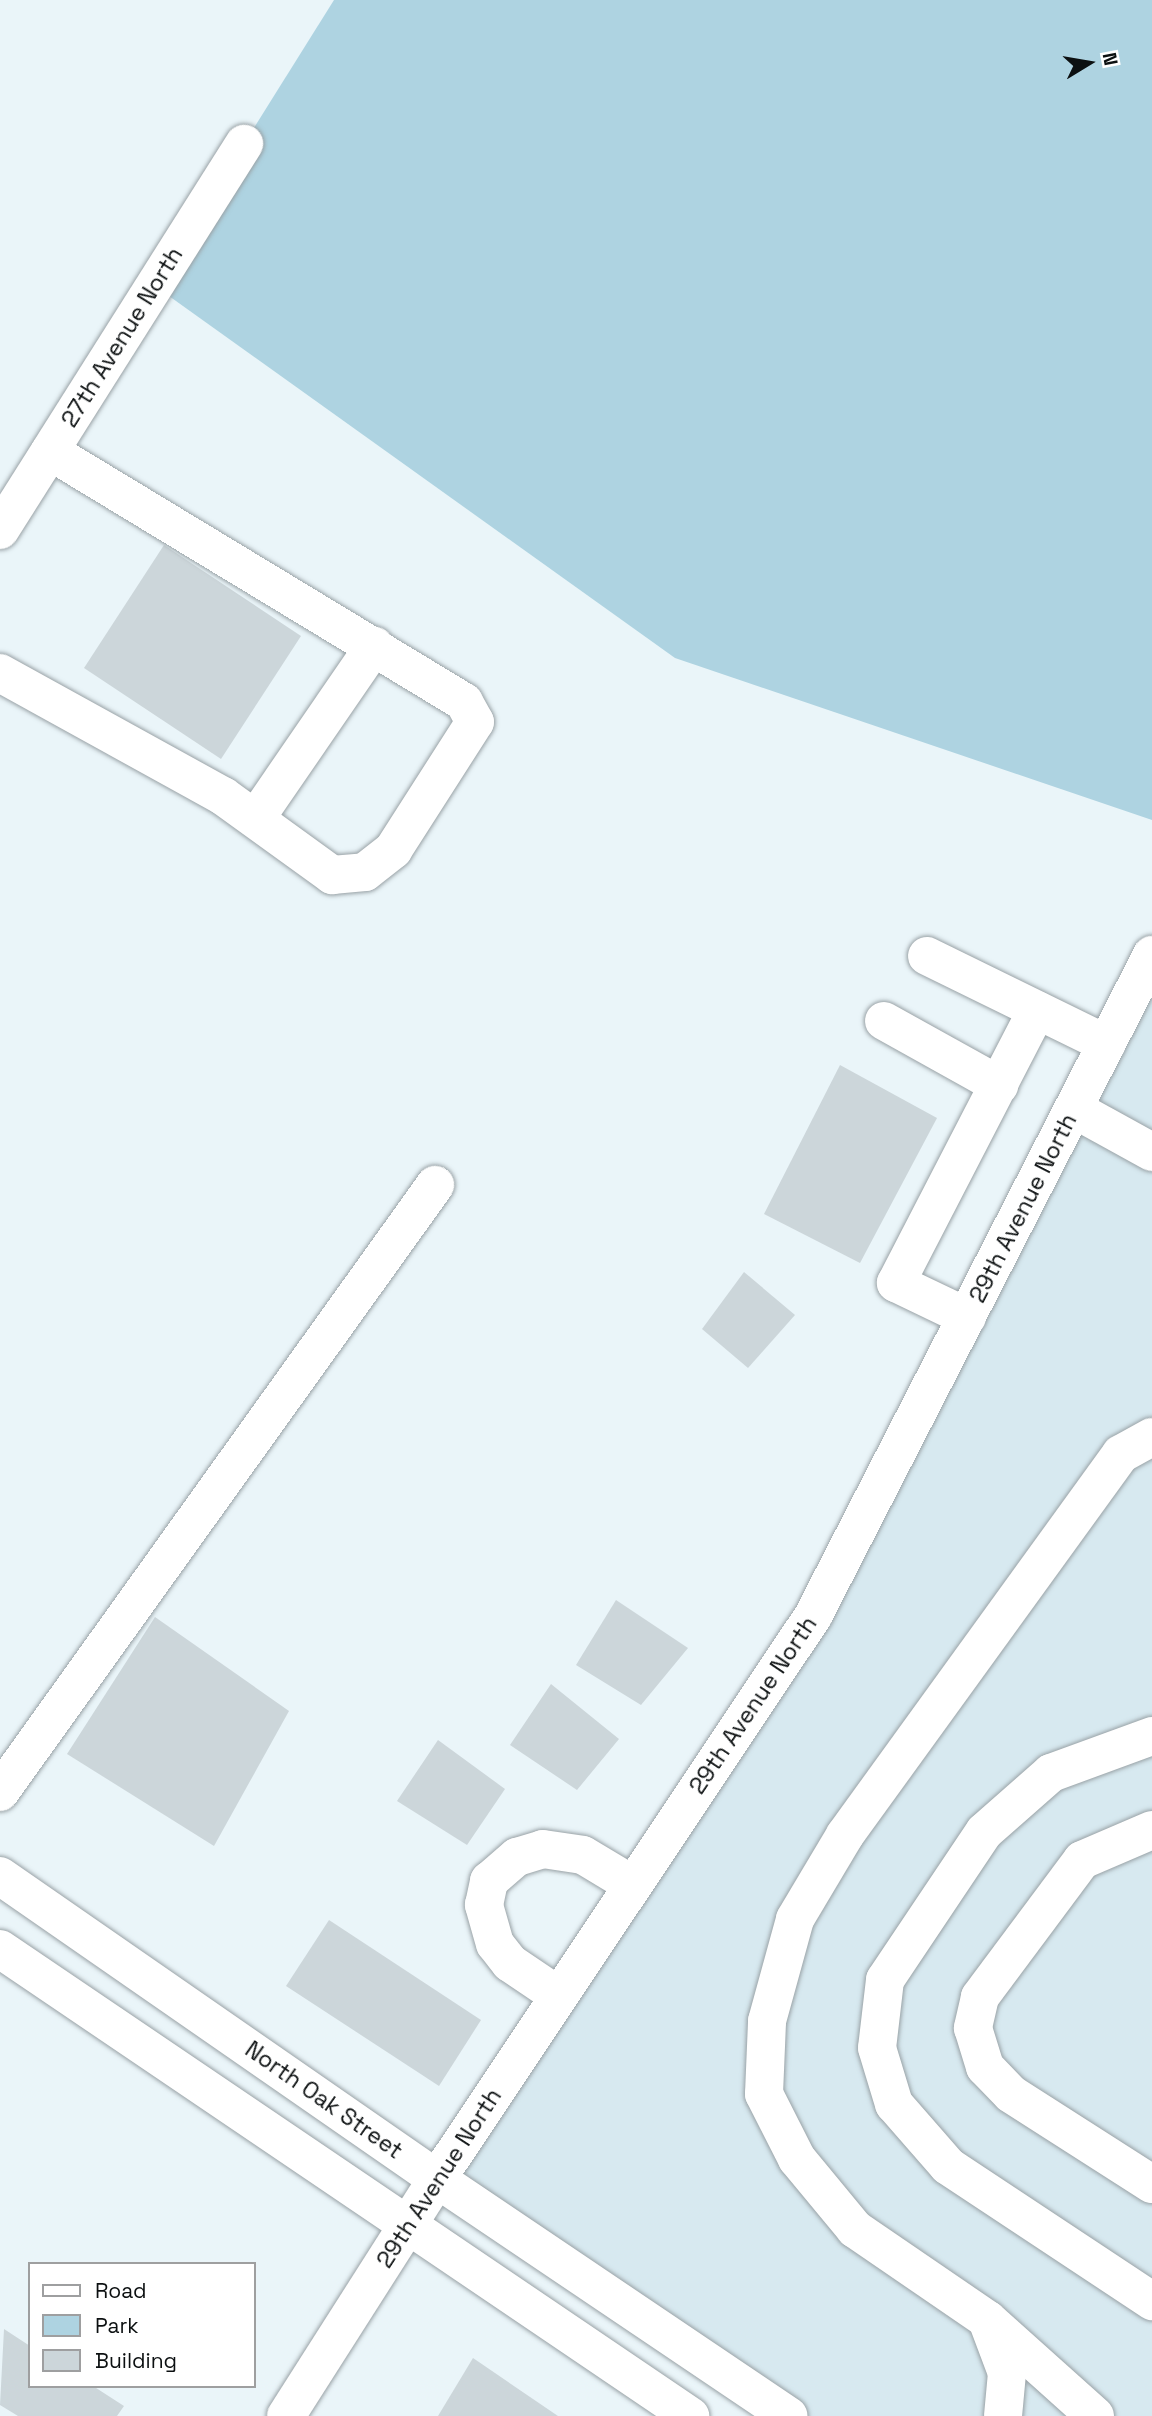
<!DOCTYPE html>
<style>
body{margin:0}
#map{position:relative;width:1152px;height:2416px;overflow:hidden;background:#eaf5f9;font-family:"Space Grotesk",sans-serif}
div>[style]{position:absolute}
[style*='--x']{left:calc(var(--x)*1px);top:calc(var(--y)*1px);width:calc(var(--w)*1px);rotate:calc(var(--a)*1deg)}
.built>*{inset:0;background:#d7e9f0}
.green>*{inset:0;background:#aed3e1}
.building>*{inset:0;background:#ccd6da}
.roads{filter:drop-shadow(0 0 2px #99a2a6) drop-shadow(0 0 2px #99a2a6)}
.minor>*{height:38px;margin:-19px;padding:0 19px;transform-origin:19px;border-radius:19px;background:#fff}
.major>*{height:38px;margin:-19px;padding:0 19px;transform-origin:19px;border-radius:19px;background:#fff}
span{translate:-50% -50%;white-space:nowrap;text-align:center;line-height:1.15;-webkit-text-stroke:5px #fff;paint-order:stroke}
.street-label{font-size:23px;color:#0c1011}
.legend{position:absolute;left:28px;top:2262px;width:228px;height:126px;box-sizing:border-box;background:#fff;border:2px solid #9e9fa0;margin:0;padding:9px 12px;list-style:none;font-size:21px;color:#0c1011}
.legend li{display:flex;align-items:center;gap:14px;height:35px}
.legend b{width:35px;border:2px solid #9e9fa0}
.north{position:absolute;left:1054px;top:28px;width:70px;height:70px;-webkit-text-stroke:5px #fff;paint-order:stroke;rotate:79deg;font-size:19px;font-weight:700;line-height:28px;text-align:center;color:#0c1011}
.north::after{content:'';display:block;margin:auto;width:24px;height:32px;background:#0c1011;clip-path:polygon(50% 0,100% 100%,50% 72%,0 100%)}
</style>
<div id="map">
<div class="built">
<i style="clip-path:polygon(1152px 955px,1152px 2416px,789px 2416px,437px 2179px,813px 1616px)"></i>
</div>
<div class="green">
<i style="clip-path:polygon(334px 0,1152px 0,1152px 820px,675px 658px,155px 286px)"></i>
</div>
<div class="building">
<i style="clip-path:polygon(164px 545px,301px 636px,221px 759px,84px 668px)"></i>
<i style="clip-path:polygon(840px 1065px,937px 1118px,860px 1263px,764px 1214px)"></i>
<i style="clip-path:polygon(744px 1272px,795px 1315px,748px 1368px,702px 1329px)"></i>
<i style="clip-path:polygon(616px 1600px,688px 1648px,641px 1705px,576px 1665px)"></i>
<i style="clip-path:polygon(155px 1617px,289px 1711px,214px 1846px,67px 1754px)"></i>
<i style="clip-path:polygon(551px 1684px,619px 1739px,577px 1790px,510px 1745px)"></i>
<i style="clip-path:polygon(438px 1740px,505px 1789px,467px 1845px,397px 1801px)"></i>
<i style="clip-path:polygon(329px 1920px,481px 2020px,439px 2086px,286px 1986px)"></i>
<i style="clip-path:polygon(4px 2329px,30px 2346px,30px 2386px,93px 2386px,124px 2406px,117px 2416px,18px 2416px,0 2405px)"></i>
<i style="clip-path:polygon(473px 2358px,558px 2416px,438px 2416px)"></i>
</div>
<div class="roads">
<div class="minor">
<i style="--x:0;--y:530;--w:457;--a:-57.7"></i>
<i style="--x:0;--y:673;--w:255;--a:28.9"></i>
<i style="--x:223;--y:796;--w:135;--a:35.9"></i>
<i style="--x:332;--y:875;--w:33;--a:-5"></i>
<i style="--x:365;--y:872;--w:36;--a:-38"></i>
<i style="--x:393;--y:850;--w:152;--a:-57.4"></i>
<i style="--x:475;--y:722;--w:23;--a:-119"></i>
<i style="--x:464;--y:702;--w:484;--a:-148.8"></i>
<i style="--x:256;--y:818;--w:209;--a:-55.5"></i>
<i style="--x:927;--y:956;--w:200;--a:26.1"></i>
<i style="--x:884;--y:1021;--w:132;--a:29.1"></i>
<i style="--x:1074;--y:1109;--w:89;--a:28.9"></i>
<i style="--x:967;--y:1317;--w:79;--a:-154.4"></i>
<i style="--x:896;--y:1283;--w:307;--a:-62.7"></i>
<i style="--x:1152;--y:1736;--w:108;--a:159.9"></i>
<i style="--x:1051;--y:1773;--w:89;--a:138.6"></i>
<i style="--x:984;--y:1832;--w:178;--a:123.8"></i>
<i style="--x:885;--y:1980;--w:68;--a:96.7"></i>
<i style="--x:877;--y:2048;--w:59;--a:73.1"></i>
<i style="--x:894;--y:2104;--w:82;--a:48.9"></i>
<i style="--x:948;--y:2166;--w:245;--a:33.5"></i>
<i style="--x:0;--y:1792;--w:747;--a:-54.37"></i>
<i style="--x:1152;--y:1830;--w:76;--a:156.8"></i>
<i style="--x:1082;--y:1860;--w:171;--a:126.7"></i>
<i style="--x:980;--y:1997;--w:32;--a:103"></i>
<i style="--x:973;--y:2028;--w:41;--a:72.9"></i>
<i style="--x:985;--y:2067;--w:37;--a:46"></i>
<i style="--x:1011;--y:2094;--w:167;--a:32.6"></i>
<i style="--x:559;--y:1996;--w:59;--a:-146"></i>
<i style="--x:510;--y:1963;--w:24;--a:-128"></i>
<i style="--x:495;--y:1944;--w:41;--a:-105.8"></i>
<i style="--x:484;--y:1905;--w:25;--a:-78"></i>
<i style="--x:489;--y:1881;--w:37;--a:-41"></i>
<i style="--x:517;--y:1857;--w:27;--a:-17"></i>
<i style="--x:543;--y:1849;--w:40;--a:8.5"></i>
<i style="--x:583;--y:1855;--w:58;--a:31"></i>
<i style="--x:437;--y:2179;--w:424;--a:34"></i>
<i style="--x:408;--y:2225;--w:341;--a:34.1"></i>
<i style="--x:989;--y:2325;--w:51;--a:69.4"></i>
<i style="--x:1007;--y:2373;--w:43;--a:95.3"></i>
<i style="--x:1095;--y:2416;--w:144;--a:-138.1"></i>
<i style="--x:988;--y:2320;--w:161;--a:-145.6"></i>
<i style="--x:855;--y:2229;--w:91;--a:-129.6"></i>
<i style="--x:797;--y:2159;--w:73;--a:-116.9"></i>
<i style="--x:764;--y:2094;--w:73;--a:-87.6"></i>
<i style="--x:767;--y:2021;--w:106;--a:-74.6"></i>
<i style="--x:795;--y:1919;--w:98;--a:-59.2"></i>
<i style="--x:845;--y:1835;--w:470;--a:-54.1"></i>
<i style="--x:1121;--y:1454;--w:35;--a:-29"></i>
</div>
<div class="major">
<i style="--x:0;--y:1876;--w:532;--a:34.74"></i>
<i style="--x:0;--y:1949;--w:493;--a:34.1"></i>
<i style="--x:286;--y:2416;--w:281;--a:-57.5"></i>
<i style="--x:437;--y:2179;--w:677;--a:-56.26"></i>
<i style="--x:813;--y:1616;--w:743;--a:-62.85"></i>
</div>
</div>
<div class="street-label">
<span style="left:122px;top:337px;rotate:-58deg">27th Avenue North</span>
<span style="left:1023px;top:1208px;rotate:-63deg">29th Avenue North</span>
<span style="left:753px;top:1705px;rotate:-56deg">29th Avenue North</span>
<span style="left:324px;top:2100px;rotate:35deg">North Oak Street</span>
<span style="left:439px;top:2178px;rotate:-57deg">29th Avenue North</span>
</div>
<ul class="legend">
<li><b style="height:9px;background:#fff"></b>Road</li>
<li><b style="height:19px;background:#aed3e1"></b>Park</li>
<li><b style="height:19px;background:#ccd6da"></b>Building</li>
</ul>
<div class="north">N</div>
</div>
